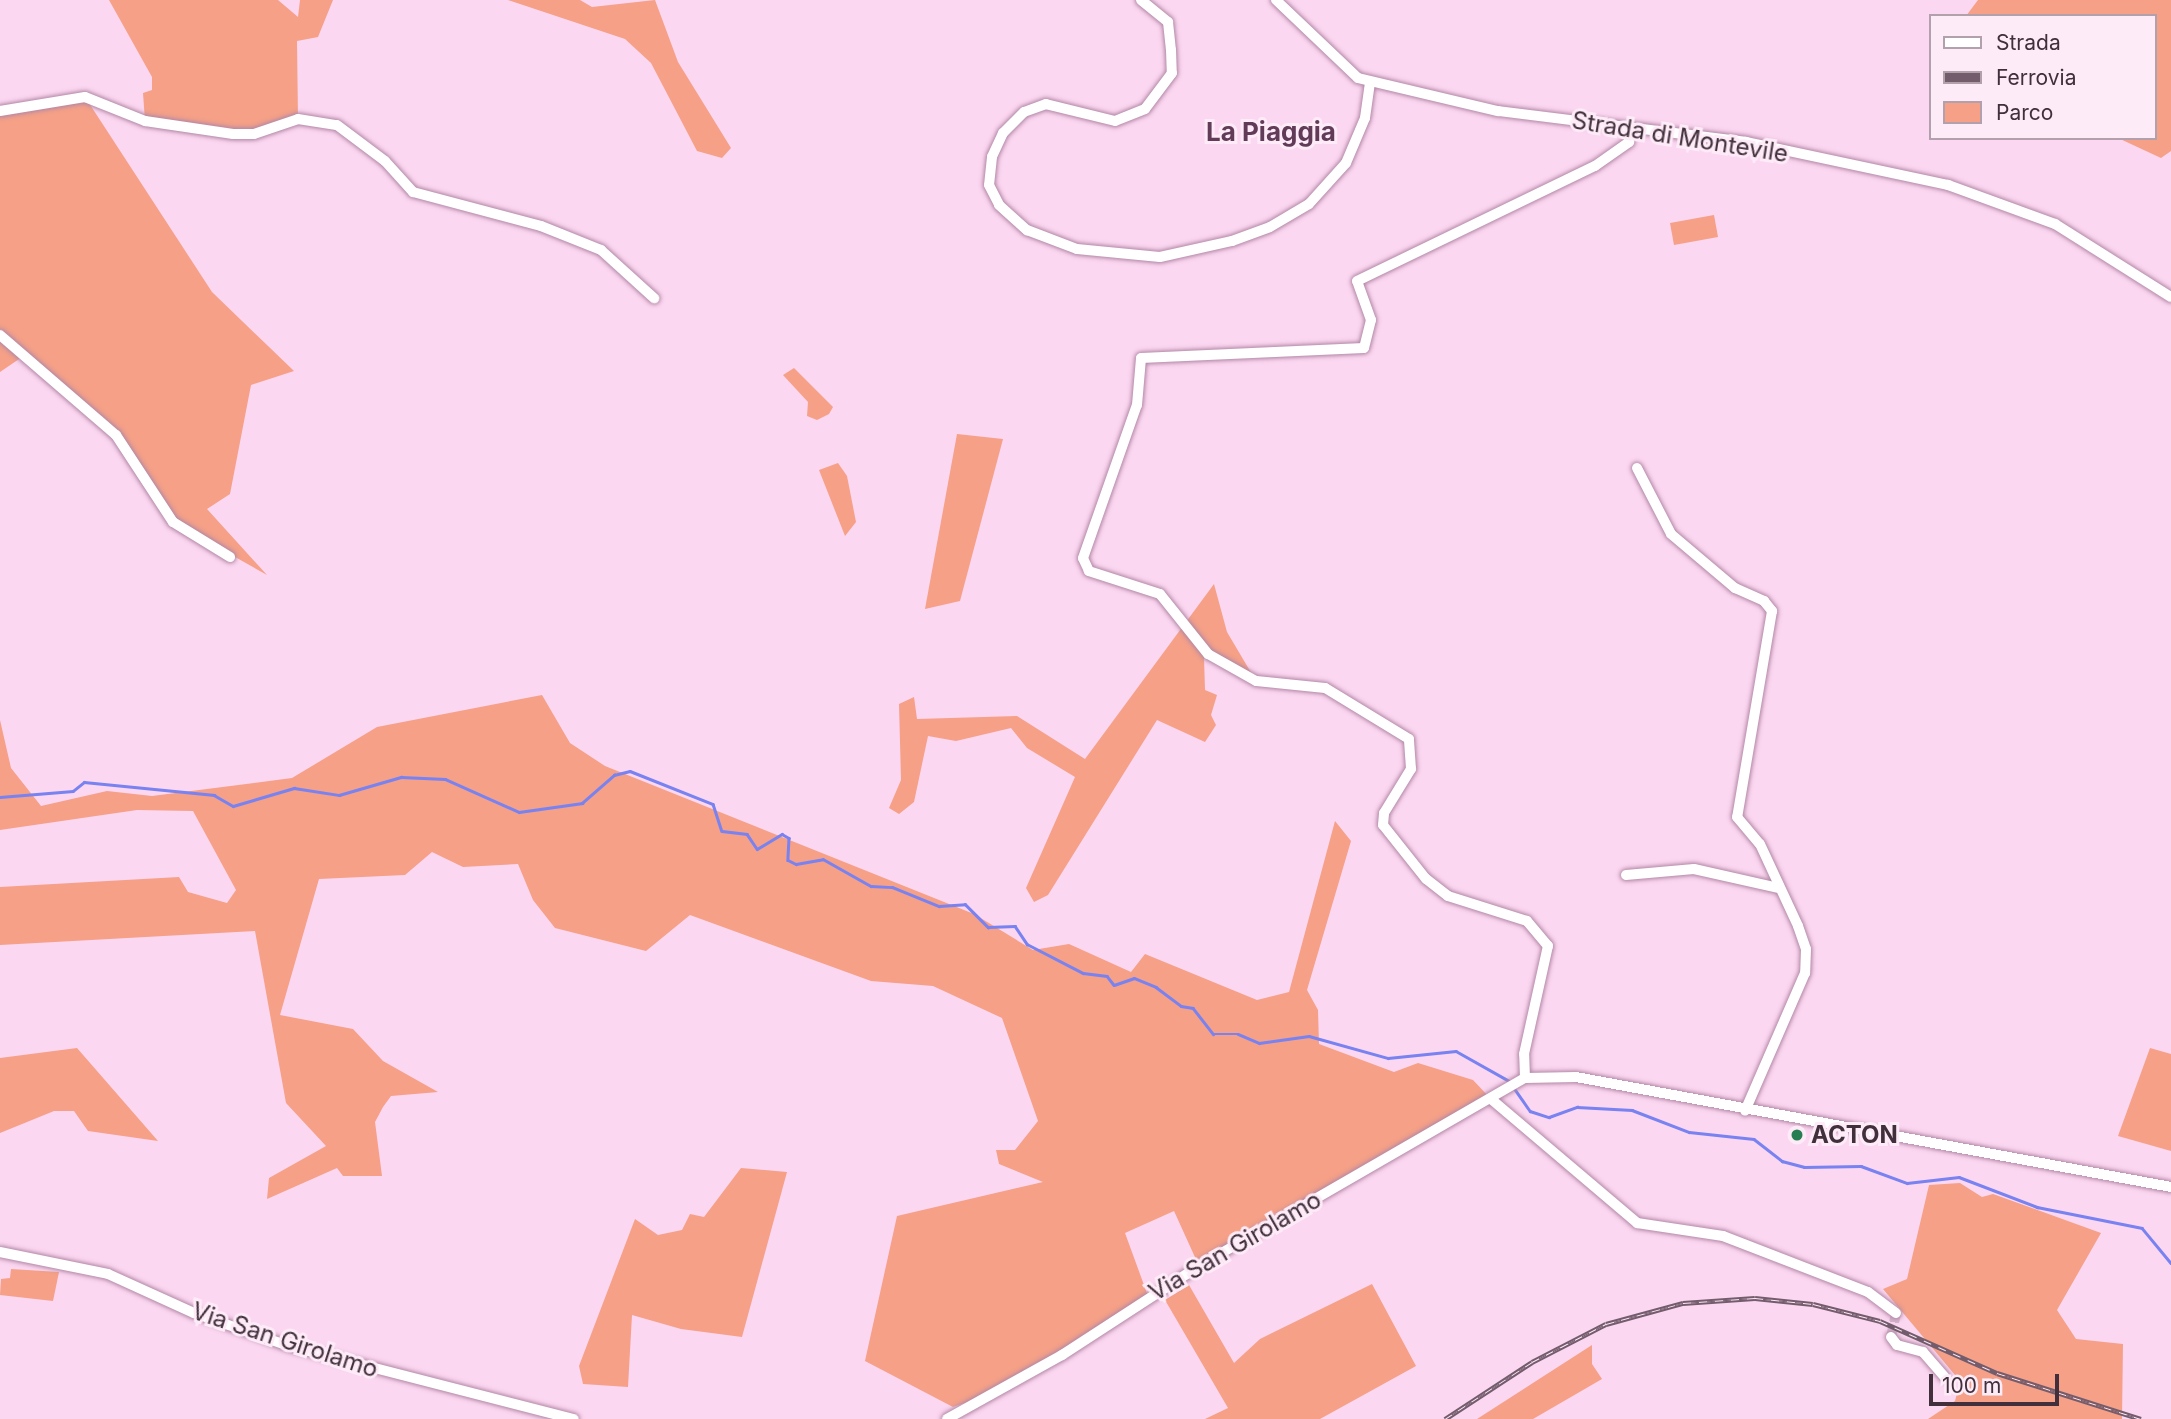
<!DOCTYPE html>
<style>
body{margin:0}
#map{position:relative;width:2171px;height:1419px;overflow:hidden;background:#fcd7f1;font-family:Inter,sans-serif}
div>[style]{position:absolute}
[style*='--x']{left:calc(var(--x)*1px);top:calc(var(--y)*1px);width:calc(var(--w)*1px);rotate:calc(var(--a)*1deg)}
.green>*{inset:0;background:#f5a087}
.stream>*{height:2.5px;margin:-1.25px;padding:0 1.25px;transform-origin:1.25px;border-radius:1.25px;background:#7882f0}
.minor-tunnel>*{height:10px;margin-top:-5px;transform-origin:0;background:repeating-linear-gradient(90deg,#d7b5cd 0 10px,transparent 0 15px)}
.roads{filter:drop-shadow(0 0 2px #b287a6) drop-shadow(0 0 2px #b287a6)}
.minor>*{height:10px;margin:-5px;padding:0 5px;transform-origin:5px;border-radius:5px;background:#fff}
.rail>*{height:5px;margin-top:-2.5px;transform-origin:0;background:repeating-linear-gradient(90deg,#feebf8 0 8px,#735c6c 0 16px);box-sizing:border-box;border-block:2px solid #735c6c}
.dots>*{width:19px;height:19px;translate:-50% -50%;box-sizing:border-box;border:4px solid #feebf8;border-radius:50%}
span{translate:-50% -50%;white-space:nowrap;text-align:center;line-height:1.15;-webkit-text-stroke:6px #feebf8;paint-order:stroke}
.street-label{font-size:24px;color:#412f3c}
.poi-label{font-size:24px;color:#412f3c;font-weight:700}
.left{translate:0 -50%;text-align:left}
.neighbourhood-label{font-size:26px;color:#613b57;font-weight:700}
.legend{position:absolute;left:1929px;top:14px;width:228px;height:126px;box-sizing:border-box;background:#feebf8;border:2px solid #b2a0ad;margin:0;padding:9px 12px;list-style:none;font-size:21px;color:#412f3c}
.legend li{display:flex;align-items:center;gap:14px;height:35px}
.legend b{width:35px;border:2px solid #b2a0ad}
.scale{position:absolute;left:1929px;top:1374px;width:130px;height:32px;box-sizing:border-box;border:4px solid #412f3c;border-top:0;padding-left:9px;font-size:21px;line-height:24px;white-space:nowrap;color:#412f3c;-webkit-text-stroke:5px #feebf8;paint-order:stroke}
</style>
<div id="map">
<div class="green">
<i style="clip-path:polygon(109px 0,278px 0,298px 17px,300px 0,333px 0,318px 37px,297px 41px,298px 119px,254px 134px,145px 121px,143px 93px,152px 90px,152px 77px)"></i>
<i style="clip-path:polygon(508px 0,580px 0,592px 7px,655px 0,678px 62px,731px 148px,722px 158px,697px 151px,651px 63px,625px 39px)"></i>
<i style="clip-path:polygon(1978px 0,2171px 0,2171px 151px,2161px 158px,2118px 138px,2155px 138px,2155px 16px,1966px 16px)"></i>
<i style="clip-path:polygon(85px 97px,212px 292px,294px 371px,251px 385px,230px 494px,207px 509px,267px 575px,173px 522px,116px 435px,25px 355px,0 372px,0 111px)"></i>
<i style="clip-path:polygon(1714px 215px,1718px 237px,1674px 245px,1670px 223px)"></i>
<i style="clip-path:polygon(794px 368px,833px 407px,829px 414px,817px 420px,807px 416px,808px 402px,783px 375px)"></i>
<i style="clip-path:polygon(957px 434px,1003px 439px,960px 601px,925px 609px)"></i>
<i style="clip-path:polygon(838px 463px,847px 476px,856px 522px,845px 536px,819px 470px)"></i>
<i style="clip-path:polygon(1214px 584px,1227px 632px,1256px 681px,1204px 657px,1205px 690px,1217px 695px,1211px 715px,1216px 725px,1205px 742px,1157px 720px,1048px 895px,1034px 902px,1026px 888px,1075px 777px,1027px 748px,1011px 728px,956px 741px,928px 736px,914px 802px,899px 814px,889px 808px,901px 780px,899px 704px,914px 697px,917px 719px,1017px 716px,1085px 759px)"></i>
<i style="clip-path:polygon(542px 695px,570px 743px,605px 766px,974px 914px,1033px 950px,1069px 944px,1131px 972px,1145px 954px,1257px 1000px,1289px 992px,1335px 821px,1351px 841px,1307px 990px,1318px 1010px,1319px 1044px,1394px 1072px,1418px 1063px,1473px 1080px,1491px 1099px,1199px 1266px,1174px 1211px,1125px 1233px,1148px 1296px,991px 1394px,953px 1407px,865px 1361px,897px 1216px,1043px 1182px,999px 1164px,996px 1150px,1015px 1150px,1038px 1121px,1002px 1018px,933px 986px,871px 981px,690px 915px,646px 951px,555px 928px,533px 900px,518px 864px,463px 867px,432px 852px,405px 875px,319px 879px,280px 1015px,353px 1029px,383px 1061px,438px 1092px,391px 1096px,383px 1107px,375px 1122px,382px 1176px,343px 1176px,337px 1168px,267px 1199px,269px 1178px,326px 1146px,286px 1103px,255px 931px,0 945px,0 887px,179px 877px,188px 892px,227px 903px,236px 890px,193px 811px,137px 810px,0 830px,0 720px,11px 768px,41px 806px,107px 791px,152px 796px,292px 778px,377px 727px)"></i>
<i style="clip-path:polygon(77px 1048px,158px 1141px,88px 1131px,74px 1111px,54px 1111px,0 1133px,0 1058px)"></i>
<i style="clip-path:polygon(2150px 1048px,2171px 1054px,2171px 1151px,2118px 1136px)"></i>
<i style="clip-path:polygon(741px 1168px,787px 1172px,742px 1337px,681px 1329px,632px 1315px,628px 1387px,583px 1384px,579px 1366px,635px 1219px,658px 1235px,682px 1230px,690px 1214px,704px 1217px)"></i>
<i style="clip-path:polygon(1960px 1183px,1982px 1197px,1993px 1194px,2101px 1233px,2057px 1310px,2076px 1339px,2123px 1344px,2122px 1419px,1928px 1419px,1955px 1401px,1960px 1381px,1883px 1289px,1907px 1279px,1929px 1185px)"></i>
<i style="clip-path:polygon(11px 1269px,59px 1272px,53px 1301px,0 1295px,1px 1279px,10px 1278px)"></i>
<i style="clip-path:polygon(1372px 1284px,1416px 1366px,1320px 1419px,1205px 1419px,1228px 1408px,1165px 1300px,1189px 1285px,1234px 1363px,1260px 1339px)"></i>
<i style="clip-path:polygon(1592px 1345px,1592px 1364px,1602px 1379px,1533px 1419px,1477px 1419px)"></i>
</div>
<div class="stream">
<i style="--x:0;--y:797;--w:73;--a:-4.7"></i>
<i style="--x:73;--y:791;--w:14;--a:-39"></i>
<i style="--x:84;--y:782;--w:131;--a:5.7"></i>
<i style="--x:214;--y:795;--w:22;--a:30"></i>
<i style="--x:233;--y:806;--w:64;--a:-16.4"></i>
<i style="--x:294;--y:788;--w:46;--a:8.8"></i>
<i style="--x:339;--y:795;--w:65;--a:-16.2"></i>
<i style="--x:401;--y:777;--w:44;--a:2.6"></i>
<i style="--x:445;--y:779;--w:81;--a:24"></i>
<i style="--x:519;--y:812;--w:64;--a:-8.1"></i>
<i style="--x:582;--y:803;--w:43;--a:-41.2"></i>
<i style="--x:614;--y:775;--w:16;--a:-14"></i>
<i style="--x:630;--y:771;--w:89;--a:21.7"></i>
<i style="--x:713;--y:804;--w:28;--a:72"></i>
<i style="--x:722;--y:831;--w:25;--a:7"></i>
<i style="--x:747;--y:834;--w:18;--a:56"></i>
<i style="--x:757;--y:849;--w:29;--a:-31"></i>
<i style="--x:782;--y:834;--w:8;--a:30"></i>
<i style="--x:789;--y:838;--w:22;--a:93"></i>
<i style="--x:788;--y:860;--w:9;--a:27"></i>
<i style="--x:796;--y:864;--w:27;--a:-10"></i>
<i style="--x:823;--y:859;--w:55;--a:29.4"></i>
<i style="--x:871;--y:886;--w:21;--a:3"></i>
<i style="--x:892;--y:887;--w:51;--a:22"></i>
<i style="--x:939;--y:906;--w:26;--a:-4"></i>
<i style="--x:965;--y:904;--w:33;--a:45"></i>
<i style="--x:988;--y:927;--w:27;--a:-2"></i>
<i style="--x:1015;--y:926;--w:22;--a:56"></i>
<i style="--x:1027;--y:944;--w:63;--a:27.4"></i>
<i style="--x:1083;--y:973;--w:24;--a:7"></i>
<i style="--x:1107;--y:976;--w:11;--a:52"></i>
<i style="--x:1114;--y:985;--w:21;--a:-19"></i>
<i style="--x:1134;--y:978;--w:24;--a:22"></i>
<i style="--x:1156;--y:987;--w:31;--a:37"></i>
<i style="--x:1181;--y:1006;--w:12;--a:9"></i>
<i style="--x:1193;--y:1008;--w:33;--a:52"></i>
<i style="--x:1213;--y:1034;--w:25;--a:0"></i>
<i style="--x:1238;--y:1034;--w:23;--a:23"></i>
<i style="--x:1259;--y:1043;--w:50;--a:-8"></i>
<i style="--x:1309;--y:1036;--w:82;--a:15.6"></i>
<i style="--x:1388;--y:1058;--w:68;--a:-5.9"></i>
<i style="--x:1456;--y:1051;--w:63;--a:29.4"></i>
<i style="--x:1514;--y:1088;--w:28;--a:55"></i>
<i style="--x:1530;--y:1111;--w:20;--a:18"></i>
<i style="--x:1549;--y:1117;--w:30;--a:-20"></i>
<i style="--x:1577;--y:1107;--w:55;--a:3.1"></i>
<i style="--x:1632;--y:1110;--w:61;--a:21.1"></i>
<i style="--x:1689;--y:1132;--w:65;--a:6.1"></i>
<i style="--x:1754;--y:1139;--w:36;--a:38"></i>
<i style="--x:1782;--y:1161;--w:23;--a:15"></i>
<i style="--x:1804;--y:1167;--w:57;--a:-1"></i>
<i style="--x:1861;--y:1166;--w:49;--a:20.3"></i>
<i style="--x:1907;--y:1183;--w:52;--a:-6.6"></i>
<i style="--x:1959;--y:1177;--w:84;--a:21"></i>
<i style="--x:2037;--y:1207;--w:107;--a:11.3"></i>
<i style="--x:2142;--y:1228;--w:45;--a:50.4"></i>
</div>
<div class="minor-tunnel">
<i style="--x:1891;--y:1337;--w:25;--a:-78"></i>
</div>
<div class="roads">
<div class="minor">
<i style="--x:1141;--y:0;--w:35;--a:39"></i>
<i style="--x:1168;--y:22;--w:28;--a:84"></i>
<i style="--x:1171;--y:50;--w:23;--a:88"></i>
<i style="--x:1172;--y:73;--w:45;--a:126.9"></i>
<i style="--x:1145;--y:109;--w:32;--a:158"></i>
<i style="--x:1115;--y:121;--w:71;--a:-166.2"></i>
<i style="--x:1046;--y:104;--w:23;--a:160"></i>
<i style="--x:1024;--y:112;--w:30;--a:135"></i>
<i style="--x:1003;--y:133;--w:26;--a:115"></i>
<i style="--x:992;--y:157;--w:28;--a:96"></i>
<i style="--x:989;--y:185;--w:22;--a:63"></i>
<i style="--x:999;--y:205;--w:38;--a:42"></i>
<i style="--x:1027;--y:230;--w:53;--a:20.8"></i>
<i style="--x:1077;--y:249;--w:83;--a:5.5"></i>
<i style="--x:1160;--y:257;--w:74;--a:-12.5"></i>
<i style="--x:1232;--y:241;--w:40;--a:-20.2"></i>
<i style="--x:1270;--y:227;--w:45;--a:-30.5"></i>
<i style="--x:1309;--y:204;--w:55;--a:-47.9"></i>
<i style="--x:1346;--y:163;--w:49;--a:-67.1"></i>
<i style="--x:1365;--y:118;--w:37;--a:-82"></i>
<i style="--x:1276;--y:0;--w:113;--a:43.6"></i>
<i style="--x:1358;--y:78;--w:144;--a:13.3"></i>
<i style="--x:1498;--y:111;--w:250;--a:7.1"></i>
<i style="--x:1746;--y:142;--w:207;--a:12"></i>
<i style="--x:1948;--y:185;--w:114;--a:20"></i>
<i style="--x:2055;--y:224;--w:137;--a:32.2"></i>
<i style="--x:0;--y:111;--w:86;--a:-9.4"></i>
<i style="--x:85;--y:97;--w:65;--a:21.8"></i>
<i style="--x:145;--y:121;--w:89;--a:8.4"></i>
<i style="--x:233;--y:134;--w:21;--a:0"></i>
<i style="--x:254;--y:134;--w:46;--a:-18.8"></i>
<i style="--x:298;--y:119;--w:39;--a:9"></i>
<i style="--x:337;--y:125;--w:60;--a:36.9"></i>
<i style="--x:385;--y:161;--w:42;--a:47.9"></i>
<i style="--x:413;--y:192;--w:132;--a:14.9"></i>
<i style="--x:541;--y:226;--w:65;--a:21.8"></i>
<i style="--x:601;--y:250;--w:72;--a:42.2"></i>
<i style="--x:0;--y:335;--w:153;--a:40.8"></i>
<i style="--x:116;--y:435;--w:104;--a:56.8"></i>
<i style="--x:173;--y:522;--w:67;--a:31.6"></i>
<i style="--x:1637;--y:468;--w:74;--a:62.7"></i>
<i style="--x:1671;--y:534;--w:84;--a:40.2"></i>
<i style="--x:1735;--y:588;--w:32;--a:24"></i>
<i style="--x:1764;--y:601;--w:13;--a:51"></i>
<i style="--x:1772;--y:611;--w:209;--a:99.6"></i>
<i style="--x:1737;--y:817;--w:35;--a:50"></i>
<i style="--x:1760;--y:844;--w:90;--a:65.1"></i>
<i style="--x:1798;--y:926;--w:24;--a:71"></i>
<i style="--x:1806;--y:949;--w:24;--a:92"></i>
<i style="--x:1805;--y:973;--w:150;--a:113.5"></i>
<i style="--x:1626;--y:875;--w:68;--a:-5"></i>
<i style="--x:1694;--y:869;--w:86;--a:12.7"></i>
<i style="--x:1525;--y:1078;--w:24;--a:-92"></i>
<i style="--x:1524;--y:1054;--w:111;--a:-77.5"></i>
<i style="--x:1548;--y:946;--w:33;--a:-130"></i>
<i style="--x:1527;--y:921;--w:83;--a:-162.4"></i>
<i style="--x:1448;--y:896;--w:28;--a:-142"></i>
<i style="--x:1426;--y:879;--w:69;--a:-128.5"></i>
<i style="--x:1383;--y:825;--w:12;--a:-85"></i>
<i style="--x:1384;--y:813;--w:52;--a:-58.5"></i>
<i style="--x:1411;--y:769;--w:30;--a:-94"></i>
<i style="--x:1409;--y:739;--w:98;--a:-148.7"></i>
<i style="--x:1325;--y:688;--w:69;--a:-174.2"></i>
<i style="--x:1256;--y:681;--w:55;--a:-150.6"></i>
<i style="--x:1208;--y:654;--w:77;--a:-128.7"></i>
<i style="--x:1160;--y:594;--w:75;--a:-162.1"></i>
<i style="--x:1089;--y:571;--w:14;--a:-115"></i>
<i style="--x:1083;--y:558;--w:162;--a:-70.6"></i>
<i style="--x:1137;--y:405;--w:47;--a:-85.1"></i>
<i style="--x:1141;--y:358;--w:223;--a:-2.6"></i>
<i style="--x:1364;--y:348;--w:29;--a:-76"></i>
<i style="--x:1371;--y:320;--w:41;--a:-109.7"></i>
<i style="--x:1357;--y:281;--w:264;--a:-25.8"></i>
<i style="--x:1595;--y:166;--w:42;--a:-35.2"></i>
<i style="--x:1629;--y:142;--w:14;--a:-86"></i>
<i style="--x:1491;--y:1099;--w:192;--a:40.3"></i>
<i style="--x:1637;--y:1223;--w:87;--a:8.6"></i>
<i style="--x:1723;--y:1236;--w:155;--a:21.1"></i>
<i style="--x:1868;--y:1292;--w:35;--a:37"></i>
<i style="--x:0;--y:1252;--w:110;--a:11.5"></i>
<i style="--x:108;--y:1274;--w:94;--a:24.4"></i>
<i style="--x:194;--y:1313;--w:101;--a:19.2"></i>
<i style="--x:289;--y:1346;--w:294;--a:14.4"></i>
<i style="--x:1891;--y:1337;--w:10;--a:53"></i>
<i style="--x:1897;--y:1345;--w:27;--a:15"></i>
<i style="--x:1923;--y:1352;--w:33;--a:49"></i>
<i style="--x:947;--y:1419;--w:132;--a:-29.1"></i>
<i style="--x:1062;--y:1355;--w:163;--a:-33"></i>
<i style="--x:1199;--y:1266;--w:376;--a:-30"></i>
<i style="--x:1525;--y:1078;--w:51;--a:-1.1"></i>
<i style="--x:1576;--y:1077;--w:605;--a:10.47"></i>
</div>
</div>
<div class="rail">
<i style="--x:1445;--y:1419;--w:104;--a:-33.2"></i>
<i style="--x:1532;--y:1362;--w:83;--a:-27.2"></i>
<i style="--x:1606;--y:1324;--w:80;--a:-15.3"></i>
<i style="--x:1683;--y:1303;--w:72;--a:-4"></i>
<i style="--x:1755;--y:1298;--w:58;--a:5.9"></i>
<i style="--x:1813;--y:1304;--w:69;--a:14.2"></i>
<i style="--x:1880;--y:1321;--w:128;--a:24"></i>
<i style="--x:1997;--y:1373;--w:151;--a:17.7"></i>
</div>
<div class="dots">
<i style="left:1797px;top:1135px;background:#277e52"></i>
</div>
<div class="street-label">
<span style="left:1680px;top:137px;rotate:9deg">Strada di Montevile</span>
<span style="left:1235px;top:1246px;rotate:-30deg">Via San Girolamo</span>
<span style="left:285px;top:1340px;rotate:18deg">Via San Girolamo</span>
</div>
<div class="poi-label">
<span class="left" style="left:1811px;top:1135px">ACTON</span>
</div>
<div class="neighbourhood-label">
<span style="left:1271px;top:132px">La Piaggia</span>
</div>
<ul class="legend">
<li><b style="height:9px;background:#fff"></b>Strada</li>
<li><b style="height:9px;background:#735c6c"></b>Ferrovia</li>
<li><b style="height:19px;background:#f5a087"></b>Parco</li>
</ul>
<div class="scale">100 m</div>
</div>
